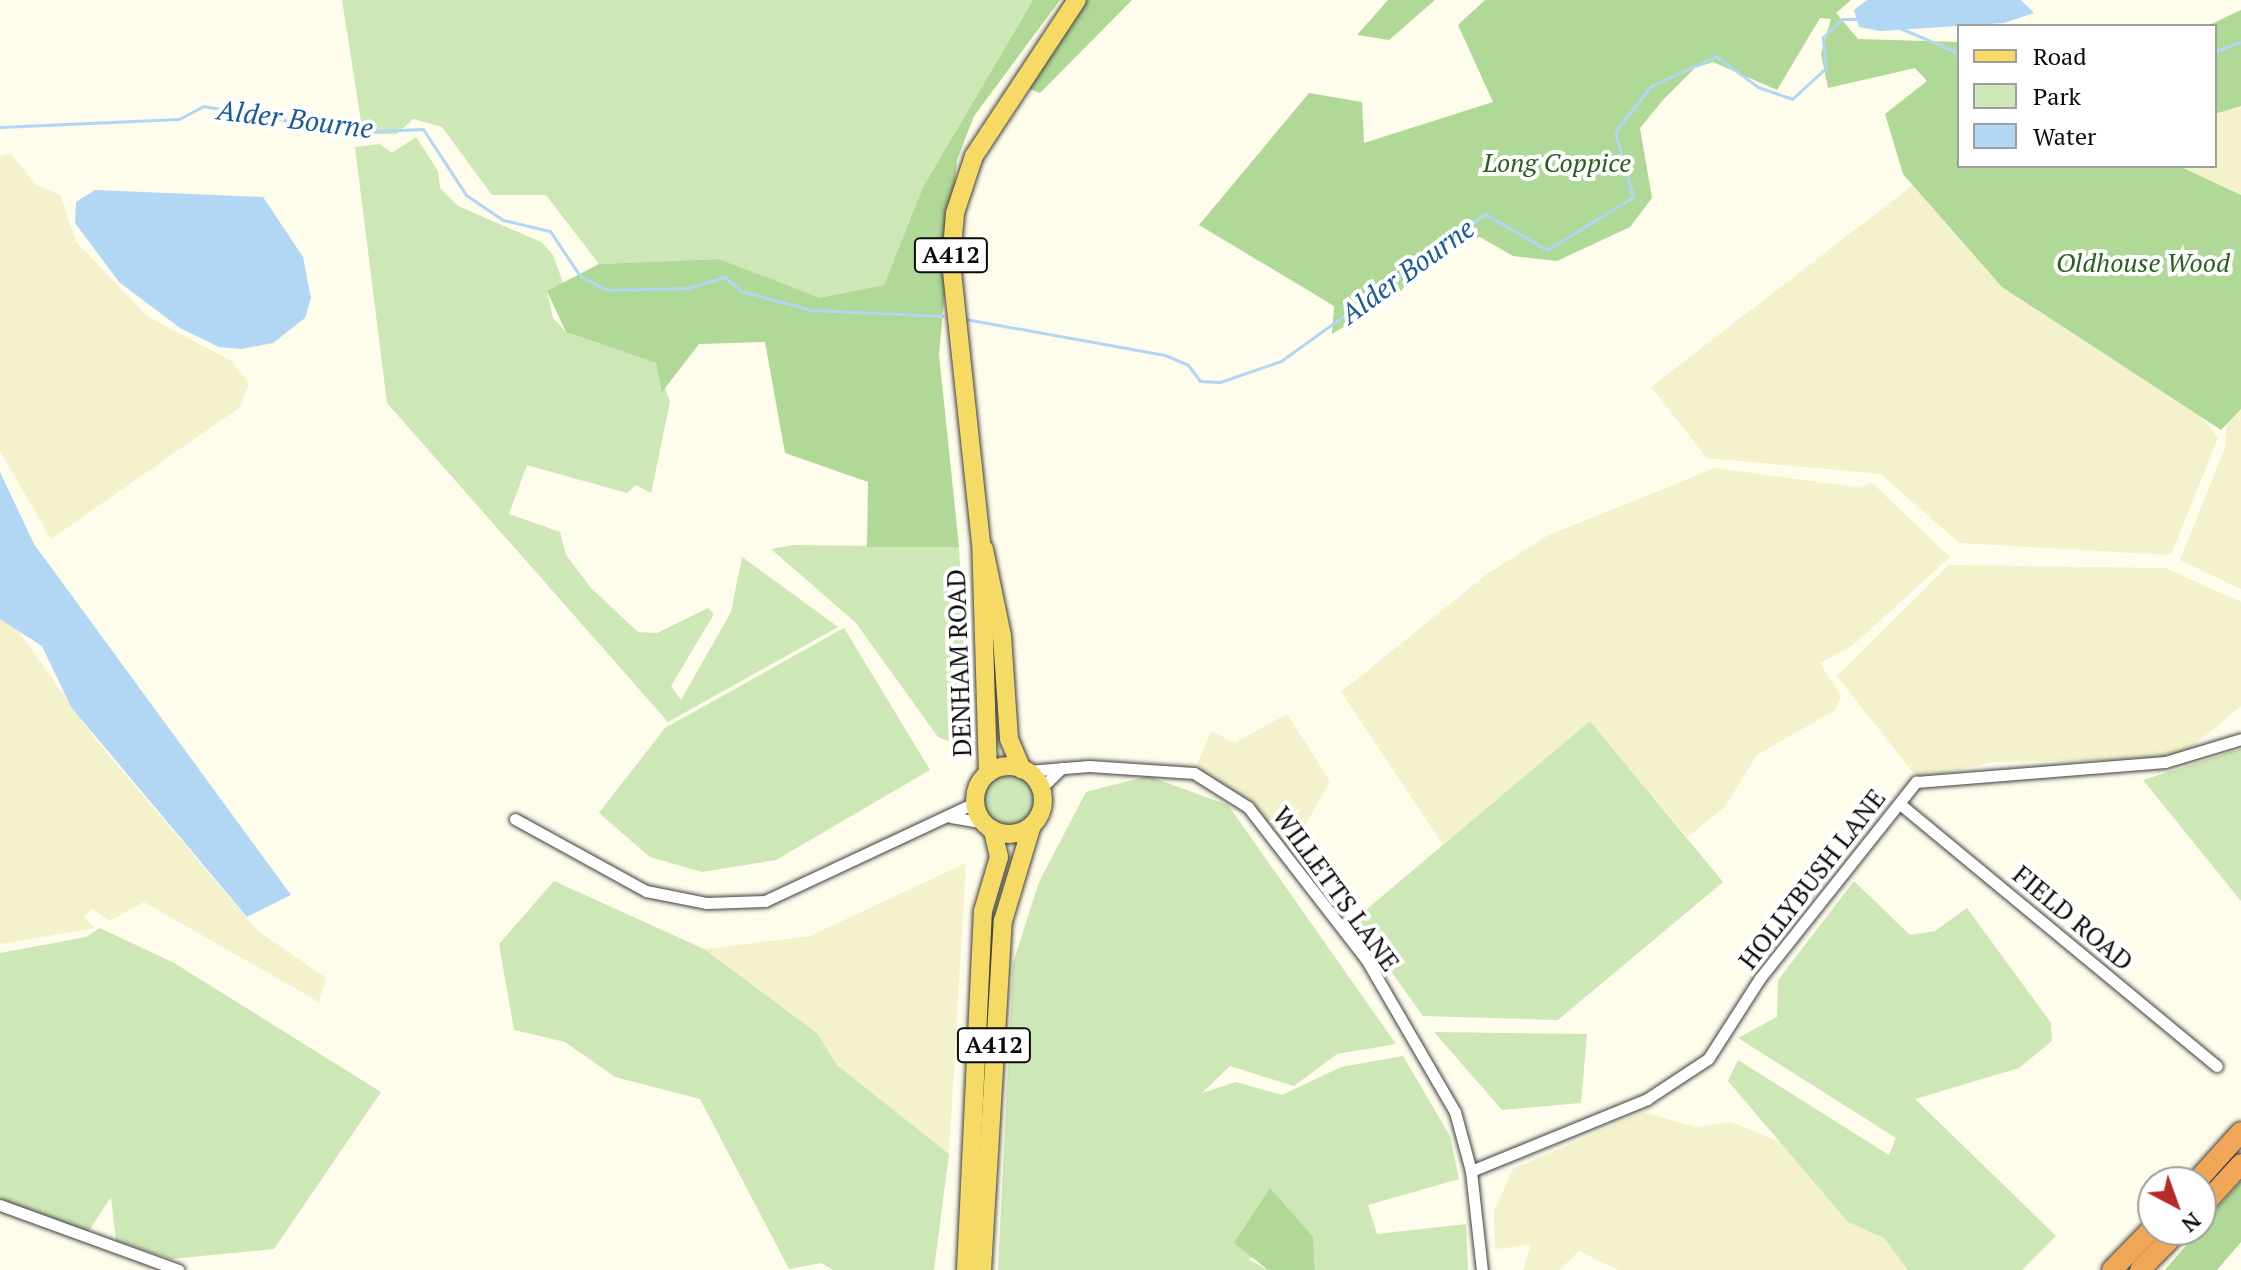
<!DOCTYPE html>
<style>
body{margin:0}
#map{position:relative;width:2241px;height:1270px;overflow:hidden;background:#fefceb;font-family:"PT Serif",serif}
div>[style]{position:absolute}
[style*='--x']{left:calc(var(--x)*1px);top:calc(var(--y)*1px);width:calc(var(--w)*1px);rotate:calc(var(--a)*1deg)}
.farmland>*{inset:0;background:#f3f2cc}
.green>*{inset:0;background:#cde7b6}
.round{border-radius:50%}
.forest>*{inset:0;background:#b0d896}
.water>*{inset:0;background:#b1d7f4}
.stream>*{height:3px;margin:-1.5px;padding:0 1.5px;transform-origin:1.5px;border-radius:1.5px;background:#b1d7f4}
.roads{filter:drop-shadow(0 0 2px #3f3f3f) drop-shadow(0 0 2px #3f3f3f)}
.minor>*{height:11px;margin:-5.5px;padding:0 5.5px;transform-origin:5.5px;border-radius:5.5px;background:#fff}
.primary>*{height:18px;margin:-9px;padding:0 9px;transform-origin:9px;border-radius:9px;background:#f5da65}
.primary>.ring{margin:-9px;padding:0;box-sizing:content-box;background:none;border:18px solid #f5da65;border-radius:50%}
.motorway>*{height:20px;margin:-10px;padding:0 10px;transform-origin:10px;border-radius:10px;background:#f0a657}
span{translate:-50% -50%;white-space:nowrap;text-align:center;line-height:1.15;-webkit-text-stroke:8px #fff;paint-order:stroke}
.shield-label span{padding:2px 6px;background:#fff;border:2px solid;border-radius:6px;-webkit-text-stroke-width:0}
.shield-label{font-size:24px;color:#0c0c0c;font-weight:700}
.park-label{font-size:26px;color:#28611e;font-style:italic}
.street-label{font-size:26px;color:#0c0c0c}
.water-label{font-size:28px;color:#195a99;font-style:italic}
.legend{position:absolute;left:1957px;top:24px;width:260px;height:144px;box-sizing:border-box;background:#fff;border:2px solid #9e9e9e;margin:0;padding:10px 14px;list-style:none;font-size:24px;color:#0c0c0c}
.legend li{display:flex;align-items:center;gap:16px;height:40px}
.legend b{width:40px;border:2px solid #9e9e9e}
.north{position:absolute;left:2137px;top:1166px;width:80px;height:80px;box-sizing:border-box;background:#fff;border:2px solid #9e9e9e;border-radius:50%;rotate:139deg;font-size:22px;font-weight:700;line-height:32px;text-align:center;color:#0c0c0c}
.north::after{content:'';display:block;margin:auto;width:28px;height:36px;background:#b72a28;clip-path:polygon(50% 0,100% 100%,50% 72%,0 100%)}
</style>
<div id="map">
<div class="farmland">
<i style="clip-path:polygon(2241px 106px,2241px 195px,2179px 166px,2215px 166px,2215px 114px)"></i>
<i style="clip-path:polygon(11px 154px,36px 185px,60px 195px,76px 242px,148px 317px,230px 360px,249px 383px,240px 407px,51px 539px,0 451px,0 156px)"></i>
<i style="clip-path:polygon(1913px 185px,2002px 287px,2201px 417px,2218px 438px,2171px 555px,1959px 543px,1881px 474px,1707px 458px,1651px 387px)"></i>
<i style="clip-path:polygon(2241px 409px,2241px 589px,2180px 560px,2225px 448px,2227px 423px)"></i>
<i style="clip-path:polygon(1715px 468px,1862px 488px,1871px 482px,1950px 557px,1853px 645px,1820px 663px,1841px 696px,1835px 710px,1757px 755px,1724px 808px,1687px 837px,1590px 721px,1443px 845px,1341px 692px,1487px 574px,1549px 535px)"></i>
<i style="clip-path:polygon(1949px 565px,2165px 568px,2241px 602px,2241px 706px,2188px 750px,2160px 759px,1992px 762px,1918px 779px,1837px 676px)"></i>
<i style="clip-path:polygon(0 605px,95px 739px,258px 931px,326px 978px,319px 1002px,144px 902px,110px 921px,92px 908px,84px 917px,95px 928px,0 944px)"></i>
<i style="clip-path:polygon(1287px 714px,1330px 781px,1287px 857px,1248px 807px,1194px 773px,1211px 731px,1235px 743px)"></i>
<i style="clip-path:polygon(966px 863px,949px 1154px,837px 1065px,817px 1033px,704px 949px,810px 936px)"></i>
<i style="clip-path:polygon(1643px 1112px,1696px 1127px,1731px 1122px,1782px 1143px,1848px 1222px,1884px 1238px,1908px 1270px,1618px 1270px,1579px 1251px,1559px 1270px,1523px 1270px,1531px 1245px,1495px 1249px,1494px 1211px,1513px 1169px)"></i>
</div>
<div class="green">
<i style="clip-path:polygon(342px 0,1033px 0,923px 187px,884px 285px,820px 299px,719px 259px,599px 264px,546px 195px,492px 195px,442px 127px,413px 119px,397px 134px,363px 134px)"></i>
<i style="clip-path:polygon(416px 137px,438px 171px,440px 188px,458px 206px,541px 242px,553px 255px,563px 283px,547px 292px,553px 318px,566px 332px,656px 363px,670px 402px,651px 493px,636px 485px,627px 493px,527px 465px,509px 514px,560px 532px,566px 555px,591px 588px,638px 632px,657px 633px,708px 608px,714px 614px,671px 686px,681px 700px,731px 612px,742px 557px,838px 627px,668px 722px,387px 403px,355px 147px,380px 144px,392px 153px)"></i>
<i style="clip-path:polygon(793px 545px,959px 547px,971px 750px,938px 737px,856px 623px,771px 549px)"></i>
<i style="clip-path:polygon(844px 628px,930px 770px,776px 860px,702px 872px,650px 857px,599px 813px,665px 728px)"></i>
<i style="clip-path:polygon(1590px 721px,1723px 882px,1558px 1020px,1423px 1016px,1354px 920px)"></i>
<i style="clip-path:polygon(2241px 749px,2241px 901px,2143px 780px)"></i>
<i class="round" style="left:982px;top:773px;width:54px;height:54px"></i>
<i style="clip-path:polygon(1148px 776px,1228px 805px,1396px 1044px,1337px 1054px,1294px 1086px,1230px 1066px,1202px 1093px,1236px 1082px,1282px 1095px,1341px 1067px,1403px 1056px,1450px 1136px,1459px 1179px,1368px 1205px,1377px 1234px,1466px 1224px,1468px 1270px,1315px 1270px,1313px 1237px,1248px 1259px,1268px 1270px,998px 1270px,1013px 963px,1039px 882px,1086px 792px)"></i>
<i style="clip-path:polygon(554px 881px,704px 949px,817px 1033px,837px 1065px,949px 1154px,934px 1270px,833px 1270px,821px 1263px,789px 1269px,700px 1099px,615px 1077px,565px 1042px,514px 1030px,499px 944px)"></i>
<i style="clip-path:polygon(1854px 881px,1910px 935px,1935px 931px,1967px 908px,2051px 1023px,2052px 1041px,2019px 1068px,1915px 1099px,2056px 1236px,2022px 1270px,1908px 1270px,1884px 1238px,1848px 1222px,1728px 1081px,1738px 1060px,1889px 1155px,1896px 1138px,1738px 1038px,1777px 1017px,1778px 980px)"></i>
<i style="clip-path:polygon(100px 928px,174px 963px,381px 1092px,274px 1249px,171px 1259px,116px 1241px,111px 1197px,88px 1232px,0 1201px,0 953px,86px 937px)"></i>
<i style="clip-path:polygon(1434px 1032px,1587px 1034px,1581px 1103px,1502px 1110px)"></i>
</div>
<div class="forest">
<i style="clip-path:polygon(1033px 0,1060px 0,974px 116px,957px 160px,939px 354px,959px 547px,867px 547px,868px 482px,785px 453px,765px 342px,699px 344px,662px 392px,656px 363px,566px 332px,547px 291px,599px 264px,719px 259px,820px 298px,884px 285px,923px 187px)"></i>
<i style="clip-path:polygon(1085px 0,1132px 0,1040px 93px,1027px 88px)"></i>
<i style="clip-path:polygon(1388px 0,1435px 0,1389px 40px,1357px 35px)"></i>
<i style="clip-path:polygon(1485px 0,1851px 0,1836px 13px,1858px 39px,1959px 42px,1959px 166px,2179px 166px,2241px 195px,2241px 409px,2221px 430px,2002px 287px,1903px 174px,1885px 114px,1927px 81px,1915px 68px,1828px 88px,1821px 54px,1831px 19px,1820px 18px,1777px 90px,1713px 62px,1695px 68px,1663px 100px,1640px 128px,1652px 198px,1630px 227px,1557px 261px,1513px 256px,1480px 237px,1437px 246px,1401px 291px,1332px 334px,1334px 306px,1199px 225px,1309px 93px,1362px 102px,1364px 143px,1493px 102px,1458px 25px)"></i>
<i style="clip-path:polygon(2241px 10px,2241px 106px,2215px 114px,2215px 26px,2207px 26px)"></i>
<i style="clip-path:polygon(2241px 1181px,2241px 1242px,2217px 1270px,2165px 1270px)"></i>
<i style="clip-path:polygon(1270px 1188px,1313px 1237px,1315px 1270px,1268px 1270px,1234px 1243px)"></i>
</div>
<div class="water">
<i style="clip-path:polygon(1867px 0,2021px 0,2034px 13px,2004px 23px,1880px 31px,1859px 27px,1854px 10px)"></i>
<i style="clip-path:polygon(95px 190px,263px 197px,303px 257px,311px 298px,305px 318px,273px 343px,241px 349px,219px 347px,180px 328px,119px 282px,75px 223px,76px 202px)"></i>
<i style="clip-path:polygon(0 472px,34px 544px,291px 895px,247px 917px,71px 707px,42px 646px,0 619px)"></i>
</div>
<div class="stream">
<i style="--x:1900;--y:28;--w:64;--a:23"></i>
<i style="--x:2215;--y:51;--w:28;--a:-19"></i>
<i style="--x:0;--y:127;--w:179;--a:-2.6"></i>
<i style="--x:179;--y:119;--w:27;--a:-28"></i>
<i style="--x:203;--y:106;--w:152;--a:9.8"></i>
<i style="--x:353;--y:132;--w:70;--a:-2.5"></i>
<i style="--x:423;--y:129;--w:79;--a:56.9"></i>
<i style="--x:466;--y:195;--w:45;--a:34"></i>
<i style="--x:503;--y:220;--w:48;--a:13.2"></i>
<i style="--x:550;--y:231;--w:54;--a:56.3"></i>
<i style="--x:580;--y:276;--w:30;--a:27"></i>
<i style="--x:607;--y:290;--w:81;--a:-1.4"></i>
<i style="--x:688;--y:288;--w:39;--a:-17"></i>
<i style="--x:725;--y:277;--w:21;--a:41"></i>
<i style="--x:741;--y:291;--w:73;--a:15.2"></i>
<i style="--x:811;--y:310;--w:132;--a:2.6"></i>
<i style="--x:965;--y:319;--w:203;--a:10.2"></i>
<i style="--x:1165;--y:355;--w:25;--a:23"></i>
<i style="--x:1188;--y:365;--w:20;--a:53"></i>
<i style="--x:1200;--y:381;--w:20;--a:3"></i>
<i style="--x:1220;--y:382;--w:65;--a:-19"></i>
<i style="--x:1281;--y:361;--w:251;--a:-35.8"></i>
<i style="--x:1485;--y:214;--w:72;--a:30.1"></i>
<i style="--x:1547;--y:250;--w:101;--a:-31.6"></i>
<i style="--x:1633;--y:197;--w:67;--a:-105.5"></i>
<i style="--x:1615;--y:132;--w:58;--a:-52"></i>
<i style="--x:1651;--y:86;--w:72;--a:-24.8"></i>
<i style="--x:1716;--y:56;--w:52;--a:36.4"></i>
<i style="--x:1758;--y:87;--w:36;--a:19"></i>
<i style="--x:1792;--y:99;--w:46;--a:-42.4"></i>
<i style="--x:1826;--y:68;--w:31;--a:-96"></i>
<i style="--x:1823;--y:37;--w:26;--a:-43"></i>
<i style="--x:1842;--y:19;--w:16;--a:0"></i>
</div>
<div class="roads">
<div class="minor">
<i style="--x:1028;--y:771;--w:61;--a:-4.7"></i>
<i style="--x:1089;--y:766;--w:105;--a:3.8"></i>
<i style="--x:1194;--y:773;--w:64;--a:32.2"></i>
<i style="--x:1248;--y:807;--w:192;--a:52.2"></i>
<i style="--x:1366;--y:959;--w:177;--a:59.8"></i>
<i style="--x:1455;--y:1112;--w:61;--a:74.8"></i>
<i style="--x:1471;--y:1171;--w:100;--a:83.7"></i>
<i style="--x:1041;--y:788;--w:29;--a:-44"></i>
<i style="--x:1900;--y:804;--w:411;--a:39.6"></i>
<i style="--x:951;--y:817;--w:35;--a:10"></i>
<i style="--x:515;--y:819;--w:149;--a:28.8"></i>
<i style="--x:646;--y:891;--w:61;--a:11.3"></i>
<i style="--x:706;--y:903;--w:59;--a:-1.9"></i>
<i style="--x:765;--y:901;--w:233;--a:-25.1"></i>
<i style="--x:1471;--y:1171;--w:190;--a:-22.2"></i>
<i style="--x:1647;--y:1099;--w:73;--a:-33.3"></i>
<i style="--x:1708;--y:1059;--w:96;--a:-57.3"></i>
<i style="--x:1760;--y:978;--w:251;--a:-51.5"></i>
<i style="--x:1916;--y:782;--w:250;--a:-4.6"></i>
<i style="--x:2165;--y:762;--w:79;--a:-16.8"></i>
<i style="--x:0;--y:1205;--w:190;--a:20"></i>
</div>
<div class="primary">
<i style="--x:984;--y:549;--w:89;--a:78.3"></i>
<i style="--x:1002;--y:636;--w:103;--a:86.1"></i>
<i style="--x:1009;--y:739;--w:33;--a:67"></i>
<i class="ring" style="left:975px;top:766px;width:50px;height:50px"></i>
<i style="--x:988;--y:773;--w:230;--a:-91.7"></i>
<i style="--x:981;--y:543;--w:285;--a:-96.1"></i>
<i style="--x:951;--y:260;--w:47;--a:-85.1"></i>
<i style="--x:955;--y:213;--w:60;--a:-71.6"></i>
<i style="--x:974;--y:156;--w:187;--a:-56.6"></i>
<i style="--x:966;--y:1270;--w:359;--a:-87.3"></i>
<i style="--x:983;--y:911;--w:56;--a:-73.5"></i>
<i style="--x:999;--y:857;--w:28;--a:-103"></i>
<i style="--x:982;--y:1270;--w:350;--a:-86.6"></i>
<i style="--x:1003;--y:921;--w:100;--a:-73.2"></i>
</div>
<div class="motorway">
<i style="--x:2196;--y:1182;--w:67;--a:-48"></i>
<i style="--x:2201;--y:1208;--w:59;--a:-47.7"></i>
<i style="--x:2112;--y:1270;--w:59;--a:-45.7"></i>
<i style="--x:2140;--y:1270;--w:56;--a:-45.7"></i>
</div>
</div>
<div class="shield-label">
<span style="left:951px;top:255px">A412</span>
<span style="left:994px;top:1045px">A412</span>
</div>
<div class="park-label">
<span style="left:1557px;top:163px">Long Coppice</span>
<span style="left:2143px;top:263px">Oldhouse Wood</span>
</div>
<div class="street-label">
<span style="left:959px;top:663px;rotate:-92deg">DENHAM ROAD</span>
<span style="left:1812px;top:879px;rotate:-52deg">HOLLYBUSH LANE</span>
<span style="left:1336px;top:889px;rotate:54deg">WILLETTS LANE</span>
<span style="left:2073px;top:918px;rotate:40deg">FIELD ROAD</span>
</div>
<div class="water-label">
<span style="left:295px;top:119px;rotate:7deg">Alder Bourne</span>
<span style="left:1407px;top:271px;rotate:-36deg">Alder Bourne</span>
</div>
<ul class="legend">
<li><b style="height:10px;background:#f5da65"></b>Road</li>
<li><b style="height:22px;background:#cde7b6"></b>Park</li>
<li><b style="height:22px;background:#b1d7f4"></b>Water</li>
</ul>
<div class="north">N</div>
</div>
